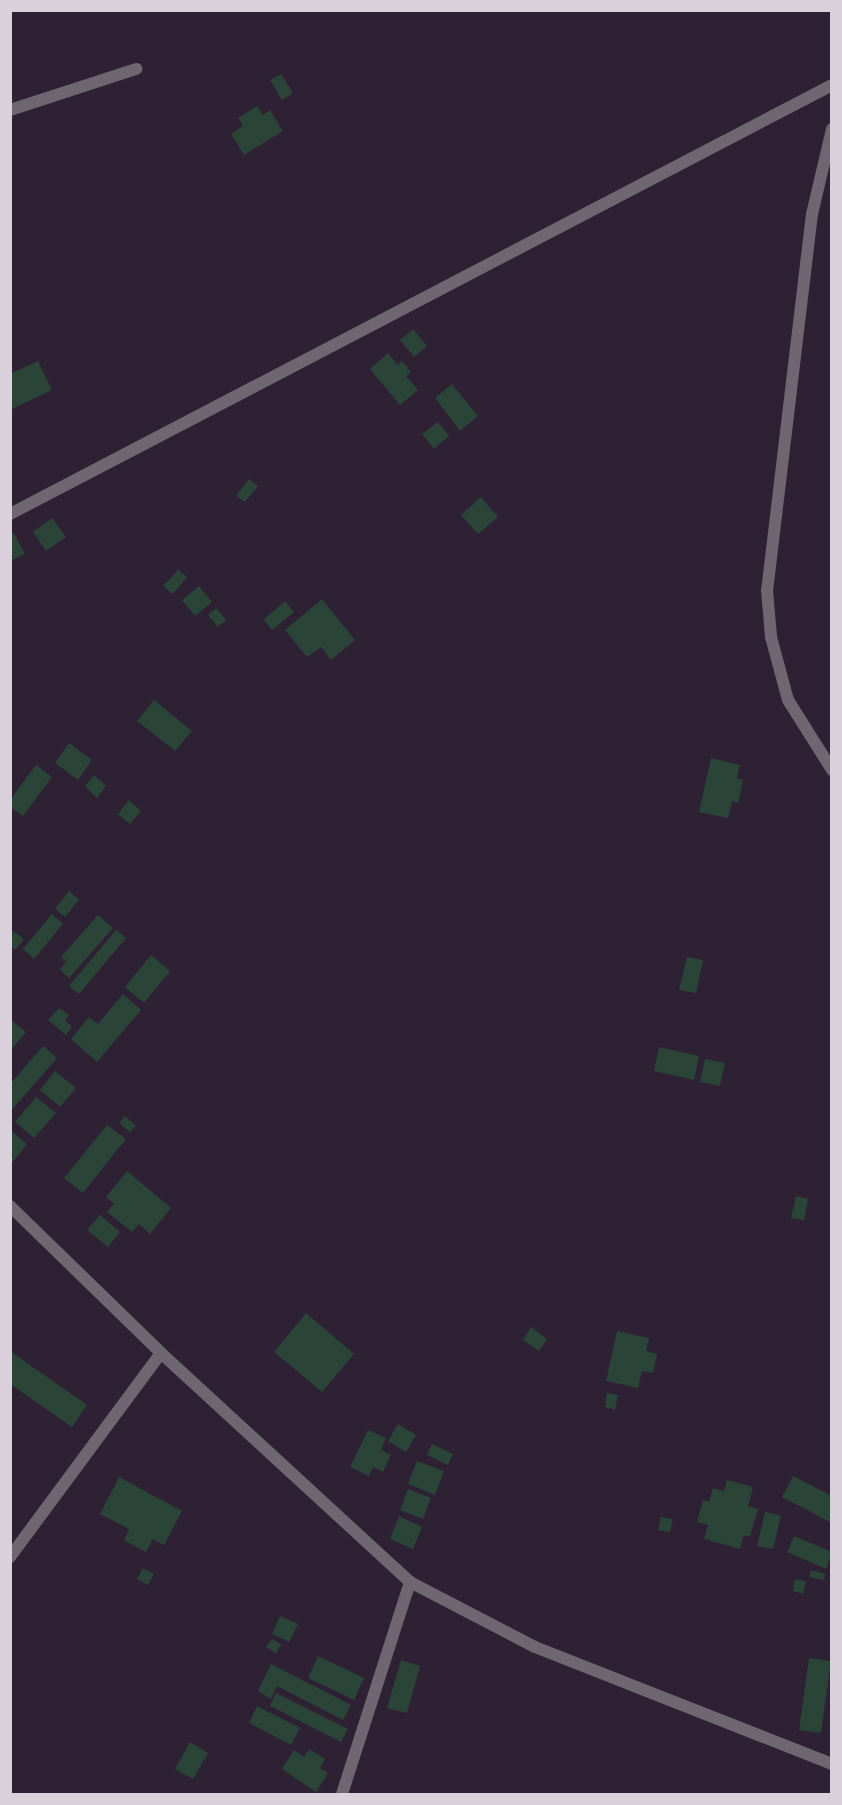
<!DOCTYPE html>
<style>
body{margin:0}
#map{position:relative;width:842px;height:1805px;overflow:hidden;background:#2e2133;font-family:Figtree,sans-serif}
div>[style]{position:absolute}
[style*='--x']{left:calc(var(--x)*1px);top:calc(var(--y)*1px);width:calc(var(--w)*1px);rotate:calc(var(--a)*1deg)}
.building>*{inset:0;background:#2b4438}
.minor>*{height:12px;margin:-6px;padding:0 6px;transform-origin:6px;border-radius:6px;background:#6e6771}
span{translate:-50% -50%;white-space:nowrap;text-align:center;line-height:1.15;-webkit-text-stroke:4.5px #130d15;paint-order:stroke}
.frame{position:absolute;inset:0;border:12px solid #d9d0dc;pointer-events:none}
</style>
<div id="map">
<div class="building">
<i style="clip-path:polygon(281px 74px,293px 93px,282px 100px,270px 80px)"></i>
<i style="clip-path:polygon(257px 106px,263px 115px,270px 110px,283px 131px,244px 155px,231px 134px,243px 126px,238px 118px)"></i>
<i style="clip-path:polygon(413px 329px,427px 346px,414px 357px,400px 340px)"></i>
<i style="clip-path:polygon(388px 353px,398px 365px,402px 361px,411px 372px,406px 376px,418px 390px,400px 405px,370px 369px)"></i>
<i style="clip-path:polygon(38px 361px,52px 390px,10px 410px,10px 374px)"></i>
<i style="clip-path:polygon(452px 384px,478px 416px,460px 431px,435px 398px)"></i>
<i style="clip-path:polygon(438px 422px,449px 436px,434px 449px,422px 434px)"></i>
<i style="clip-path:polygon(249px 479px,258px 486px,245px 502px,236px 496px)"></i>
<i style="clip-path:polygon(481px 497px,498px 517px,478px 534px,461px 515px)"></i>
<i style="clip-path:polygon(52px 518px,66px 537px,46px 551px,33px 532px)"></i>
<i style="clip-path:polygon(14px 533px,25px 554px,10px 561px,10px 534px)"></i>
<i style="clip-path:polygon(178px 570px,187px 577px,173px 594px,163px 586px)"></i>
<i style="clip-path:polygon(199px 586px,212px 602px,195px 616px,182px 600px)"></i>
<i style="clip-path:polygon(322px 599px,355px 640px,331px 660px,321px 647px,307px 657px,285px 630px)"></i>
<i style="clip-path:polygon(285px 601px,294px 612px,272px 630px,264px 619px)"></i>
<i style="clip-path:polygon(216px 608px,226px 620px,218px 627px,208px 615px)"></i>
<i style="clip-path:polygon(154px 700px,192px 731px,175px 751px,137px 721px)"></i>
<i style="clip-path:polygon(69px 743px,92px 760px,78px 780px,55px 763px)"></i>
<i style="clip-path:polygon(711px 758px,740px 765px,737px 778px,743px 780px,738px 803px,732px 801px,728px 818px,699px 812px)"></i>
<i style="clip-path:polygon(36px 765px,52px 777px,23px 816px,10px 807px,10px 800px)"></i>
<i style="clip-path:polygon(94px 775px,106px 786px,97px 798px,85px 786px)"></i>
<i style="clip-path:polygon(129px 800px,141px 811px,130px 824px,118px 814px)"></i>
<i style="clip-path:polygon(69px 891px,79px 900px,65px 917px,55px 909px)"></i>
<i style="clip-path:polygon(52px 914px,63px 924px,34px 959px,23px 949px)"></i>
<i style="clip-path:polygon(98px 915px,113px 928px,69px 978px,60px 970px,66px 962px,61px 957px)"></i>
<i style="clip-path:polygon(116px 930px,126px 938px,79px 994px,69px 986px)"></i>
<i style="clip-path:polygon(13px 931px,24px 939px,15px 950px,10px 946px,10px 935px)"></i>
<i style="clip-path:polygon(151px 955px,170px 971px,144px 1003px,125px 987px)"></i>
<i style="clip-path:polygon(687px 957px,703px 960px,696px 993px,679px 990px)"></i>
<i style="clip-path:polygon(123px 994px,141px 1010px,97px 1062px,71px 1039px,89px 1017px,98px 1024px)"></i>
<i style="clip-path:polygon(59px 1008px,69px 1015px,65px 1020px,72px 1027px,66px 1035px,48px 1020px)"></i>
<i style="clip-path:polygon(10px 1019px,26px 1032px,10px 1051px)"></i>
<i style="clip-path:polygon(43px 1046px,57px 1058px,10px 1112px,10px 1084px)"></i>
<i style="clip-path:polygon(659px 1047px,699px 1056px,694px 1080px,654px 1071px)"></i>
<i style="clip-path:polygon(705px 1059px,725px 1063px,720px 1086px,700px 1082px)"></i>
<i style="clip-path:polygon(55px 1071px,76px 1088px,60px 1107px,40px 1090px)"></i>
<i style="clip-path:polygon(36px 1097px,56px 1113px,34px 1138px,15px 1122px)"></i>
<i style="clip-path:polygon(125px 1116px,136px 1126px,130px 1132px,119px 1123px)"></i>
<i style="clip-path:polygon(107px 1125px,126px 1139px,83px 1193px,64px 1178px)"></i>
<i style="clip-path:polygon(10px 1130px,27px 1144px,12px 1163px,10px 1162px)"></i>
<i style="clip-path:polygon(127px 1171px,171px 1208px,150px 1234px,139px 1224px,132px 1232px,107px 1212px,114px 1204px,106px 1197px)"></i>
<i style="clip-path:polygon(796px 1196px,808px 1199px,804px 1220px,791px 1218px)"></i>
<i style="clip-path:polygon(100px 1215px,120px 1232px,108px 1247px,87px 1230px)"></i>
<i style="clip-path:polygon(306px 1313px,354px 1354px,322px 1392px,274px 1352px)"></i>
<i style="clip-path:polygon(531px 1327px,547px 1339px,539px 1351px,523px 1340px)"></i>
<i style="clip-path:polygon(617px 1331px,649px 1338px,646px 1351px,657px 1354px,653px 1373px,642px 1371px,638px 1388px,606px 1381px)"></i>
<i style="clip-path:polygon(10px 1351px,87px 1405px,72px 1427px,10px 1384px)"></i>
<i style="clip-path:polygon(607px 1393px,618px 1395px,615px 1410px,605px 1407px)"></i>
<i style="clip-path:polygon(398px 1424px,416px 1435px,406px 1452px,388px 1441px)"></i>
<i style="clip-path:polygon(368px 1430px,386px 1438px,381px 1450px,391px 1455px,383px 1472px,373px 1467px,369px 1476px,350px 1467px)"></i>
<i style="clip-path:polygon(432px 1444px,453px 1454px,448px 1465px,427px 1455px)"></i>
<i style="clip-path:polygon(417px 1461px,444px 1471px,435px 1495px,408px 1484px)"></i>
<i style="clip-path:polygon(793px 1476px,832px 1496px,832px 1523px,782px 1497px)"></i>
<i style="clip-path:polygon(119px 1477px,182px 1511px,164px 1545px,153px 1539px,146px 1552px,124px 1540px,129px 1529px,100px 1514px)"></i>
<i style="clip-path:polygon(727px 1480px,753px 1487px,748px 1506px,758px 1509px,750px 1537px,744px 1535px,740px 1549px,704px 1539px,708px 1525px,697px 1522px,703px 1500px,709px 1502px,713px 1488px,724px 1491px)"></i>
<i style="clip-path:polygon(408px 1489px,431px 1498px,423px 1519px,400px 1510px)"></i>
<i style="clip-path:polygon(765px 1512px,781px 1516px,773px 1549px,757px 1546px)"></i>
<i style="clip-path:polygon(399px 1516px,422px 1527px,413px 1549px,390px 1539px)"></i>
<i style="clip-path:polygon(661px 1517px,673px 1519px,670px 1532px,658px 1530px)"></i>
<i style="clip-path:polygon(794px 1536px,832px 1552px,826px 1569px,787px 1552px)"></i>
<i style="clip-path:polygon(143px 1568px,154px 1574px,148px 1585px,137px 1579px)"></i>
<i style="clip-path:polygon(811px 1570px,825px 1574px,824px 1580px,809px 1577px)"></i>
<i style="clip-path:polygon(795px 1579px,806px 1581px,803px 1594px,793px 1591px)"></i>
<i style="clip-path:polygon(280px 1616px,298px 1624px,289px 1642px,272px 1634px)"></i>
<i style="clip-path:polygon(272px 1639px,281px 1644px,276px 1653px,266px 1647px)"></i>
<i style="clip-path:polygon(318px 1656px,364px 1678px,354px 1700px,308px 1678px)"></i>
<i style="clip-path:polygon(809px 1658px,831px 1661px,821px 1733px,799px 1730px)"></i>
<i style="clip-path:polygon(401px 1660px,420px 1666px,407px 1713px,387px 1708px)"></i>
<i style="clip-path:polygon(271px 1664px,351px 1705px,343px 1720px,277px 1686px,271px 1699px,258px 1691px)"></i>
<i style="clip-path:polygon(276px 1693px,348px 1729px,341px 1742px,270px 1706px)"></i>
<i style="clip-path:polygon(257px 1706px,300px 1728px,291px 1745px,249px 1723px)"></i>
<i style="clip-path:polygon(190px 1742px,208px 1753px,193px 1779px,175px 1769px)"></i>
<i style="clip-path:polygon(309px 1749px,325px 1759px,320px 1768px,328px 1773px,316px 1792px,282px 1769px,294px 1750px,304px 1757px)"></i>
</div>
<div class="minor">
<i style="--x:10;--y:110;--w:133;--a:-18"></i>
<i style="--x:832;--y:129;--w:87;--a:103.2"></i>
<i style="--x:812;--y:214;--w:379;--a:96.8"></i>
<i style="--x:767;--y:590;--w:47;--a:85.1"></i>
<i style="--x:771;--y:637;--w:65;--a:74.9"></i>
<i style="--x:788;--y:700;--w:83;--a:57.8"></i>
<i style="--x:10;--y:514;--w:927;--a:-27.56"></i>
<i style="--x:10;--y:1206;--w:211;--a:44.2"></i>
<i style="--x:161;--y:1353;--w:338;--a:42.6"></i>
<i style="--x:410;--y:1582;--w:141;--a:27.5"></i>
<i style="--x:535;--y:1647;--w:319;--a:21.5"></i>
<i style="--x:10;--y:1557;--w:254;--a:-53.5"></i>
<i style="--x:342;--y:1794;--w:223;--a:-72.2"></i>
</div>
<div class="frame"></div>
</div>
